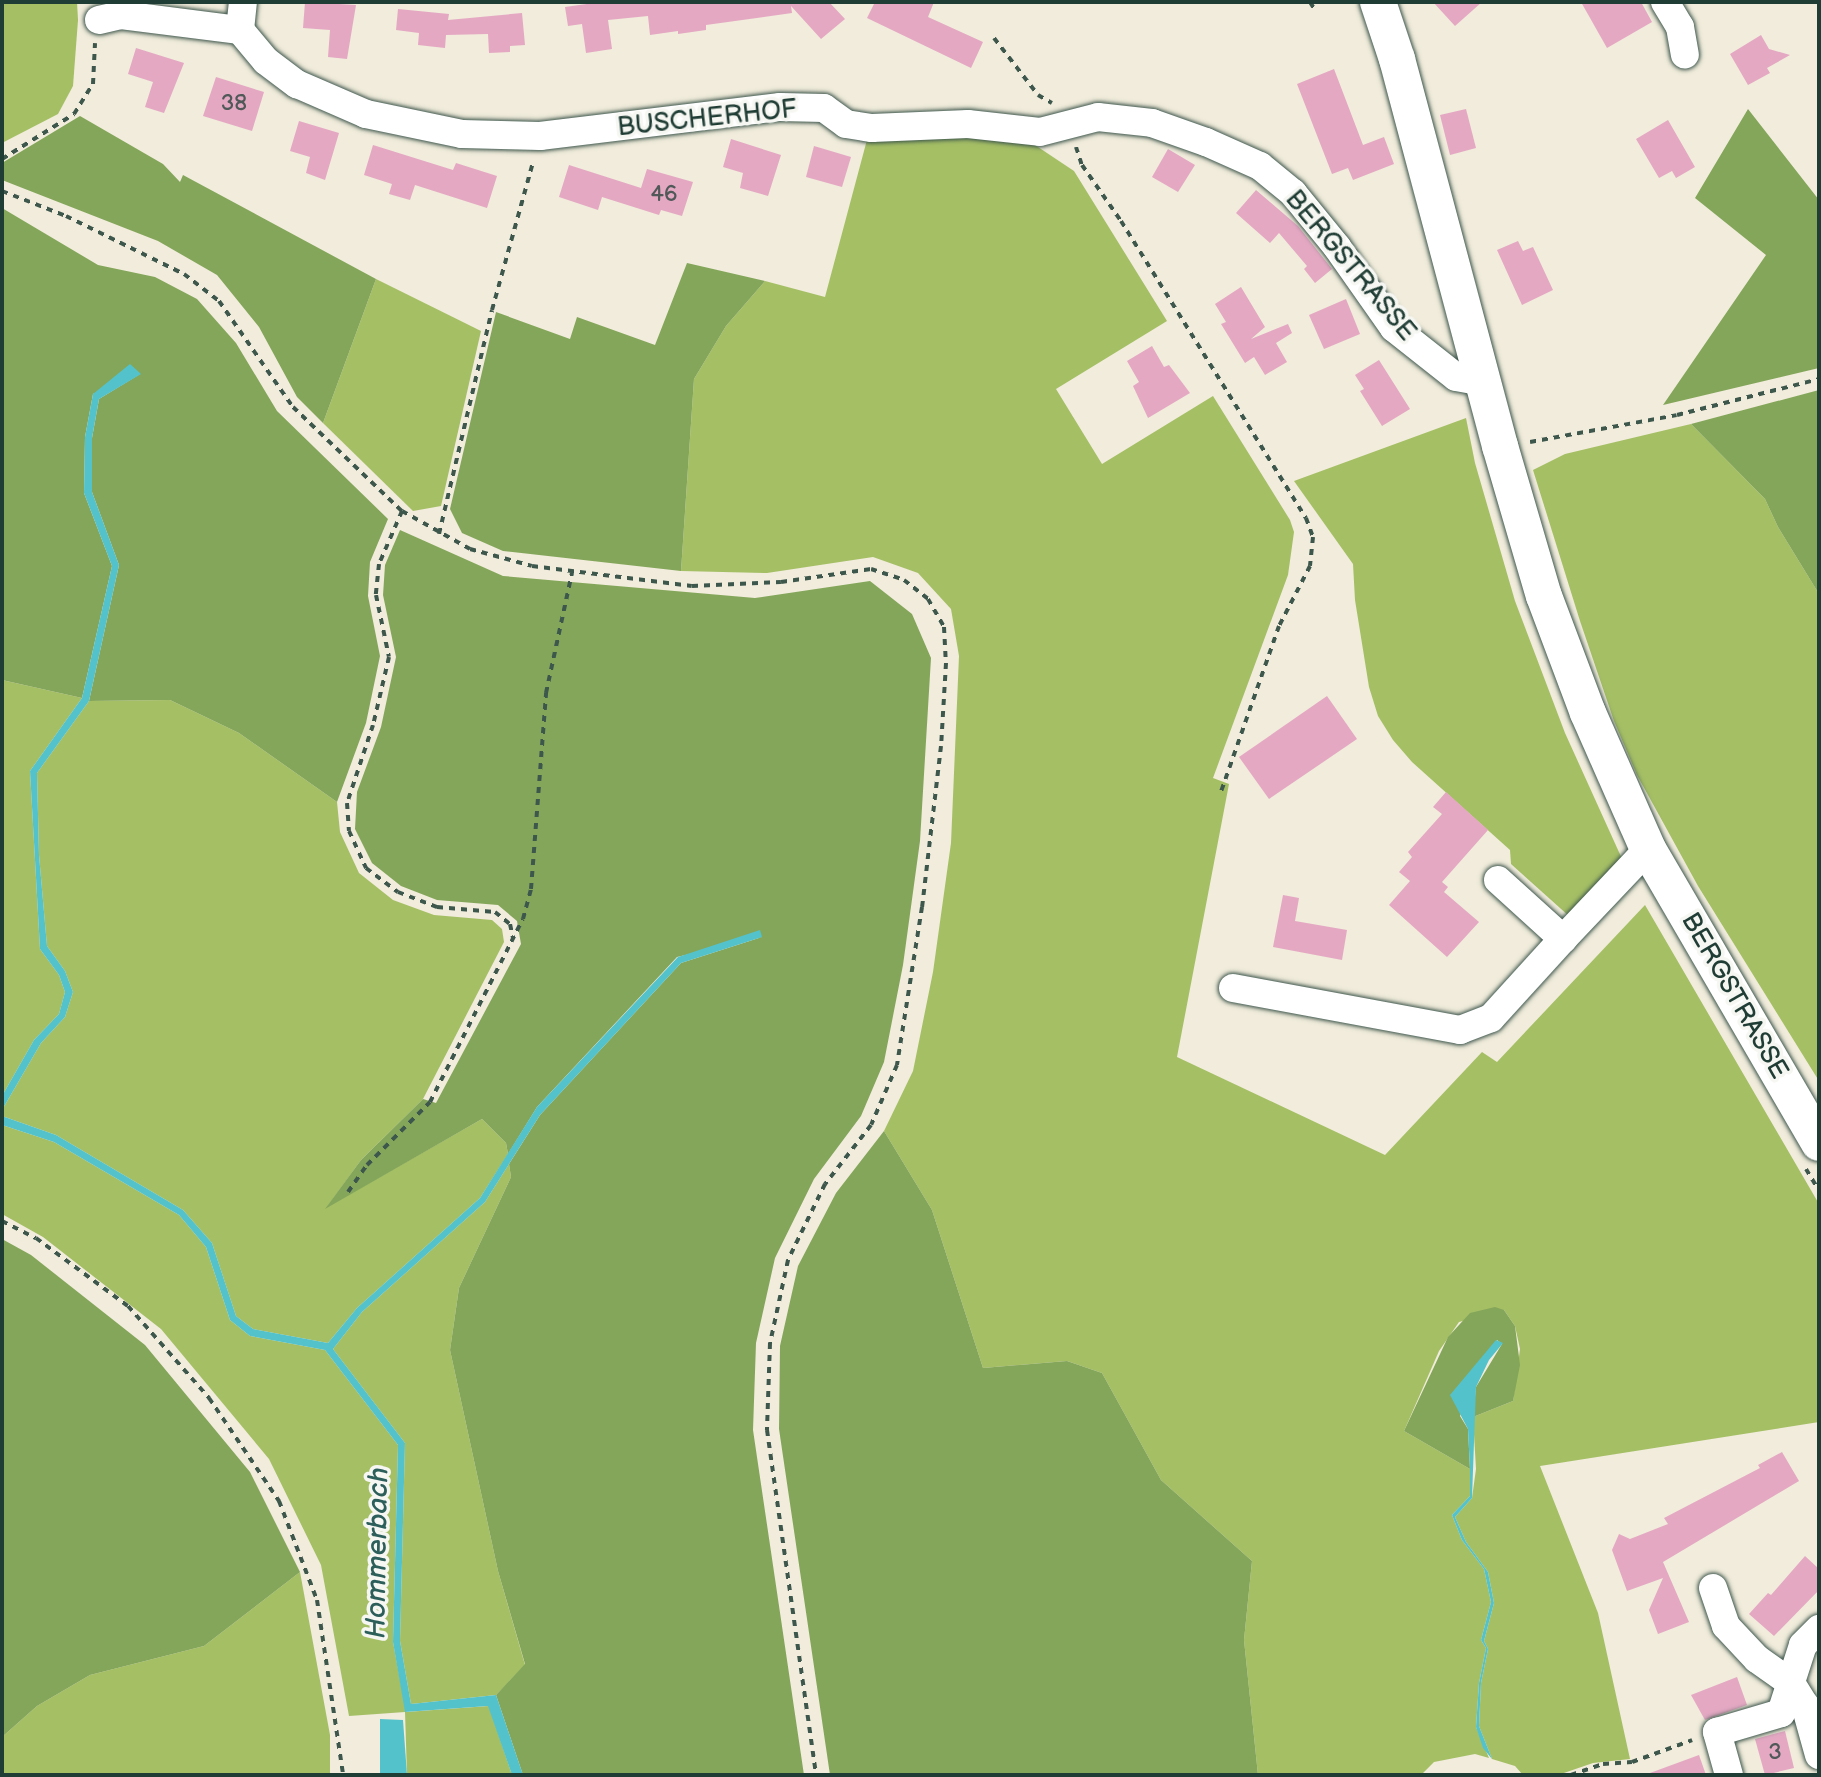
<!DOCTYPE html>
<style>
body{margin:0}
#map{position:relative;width:1821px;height:1777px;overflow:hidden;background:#f1ecdb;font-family:"Balsamiq Sans",sans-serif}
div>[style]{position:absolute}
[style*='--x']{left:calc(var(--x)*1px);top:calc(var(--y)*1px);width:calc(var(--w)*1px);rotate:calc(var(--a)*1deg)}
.green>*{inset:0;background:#a5bf65}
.forest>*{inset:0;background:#84a65a}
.water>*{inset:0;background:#54c2cb}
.building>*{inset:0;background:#e4a8c3}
.path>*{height:4px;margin-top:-2px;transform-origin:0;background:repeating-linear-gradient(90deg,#3e574d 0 6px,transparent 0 12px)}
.roads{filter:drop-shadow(0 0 2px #3e574d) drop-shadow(0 0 2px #3e574d)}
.minor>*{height:28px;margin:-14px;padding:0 14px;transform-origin:14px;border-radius:14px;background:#fff}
.major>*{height:36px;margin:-18px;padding:0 18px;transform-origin:18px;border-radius:18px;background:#fff}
span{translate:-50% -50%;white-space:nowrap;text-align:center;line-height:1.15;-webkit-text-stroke:7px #f6f6f2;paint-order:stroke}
.number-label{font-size:22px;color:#505858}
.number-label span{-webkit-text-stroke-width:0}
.street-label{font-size:26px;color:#1f3d34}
.water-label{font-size:28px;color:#2c5e5a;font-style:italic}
.frame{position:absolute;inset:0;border:4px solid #1f3d34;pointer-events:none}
</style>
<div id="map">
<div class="green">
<i style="clip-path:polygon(2px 2px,77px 2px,78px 20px,73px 86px,58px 114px,2px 143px)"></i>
<i style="clip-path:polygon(965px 130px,1032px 143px,1074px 171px,1167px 321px,1056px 389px,1102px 464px,1213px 396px,1290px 520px,1294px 532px,1288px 575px,1213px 778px,1229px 784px,1177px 1057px,1385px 1155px,1482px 1052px,1497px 1062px,1645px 905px,1819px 1204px,1819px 1422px,1540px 1466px,1598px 1613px,1630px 1759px,1593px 1763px,1558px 1775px,1523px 1775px,1515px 1766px,1492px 1759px,1479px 1726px,1481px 1683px,1488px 1649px,1484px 1641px,1494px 1603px,1488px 1572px,1466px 1542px,1455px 1517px,1472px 1498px,1476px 1469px,1473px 1417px,1513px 1401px,1520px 1349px,1515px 1326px,1504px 1310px,1459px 1322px,1439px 1351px,1404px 1431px,1470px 1469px,1470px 1496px,1452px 1515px,1462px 1540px,1484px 1569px,1491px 1602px,1481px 1640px,1486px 1648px,1479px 1683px,1476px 1727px,1489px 1758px,1475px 1754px,1434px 1762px,1421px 1775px,1258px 1775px,1244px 1640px,1252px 1561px,1161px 1480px,1102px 1373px,1067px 1361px,983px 1368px,932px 1210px,884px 1131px,913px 1071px,933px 972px,951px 843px,959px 656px,951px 609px,918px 573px,873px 557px,767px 573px,681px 571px,694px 379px,726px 326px,765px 281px,825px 297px,868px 136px)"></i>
<i style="clip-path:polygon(376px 279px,481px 331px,441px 506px,413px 511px,323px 423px)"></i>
<i style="clip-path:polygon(1466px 418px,1475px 463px,1515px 601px,1565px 733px,1623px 861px,1570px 917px,1511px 864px,1510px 850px,1412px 762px,1393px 740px,1378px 716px,1369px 687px,1355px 600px,1353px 564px,1294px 481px)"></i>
<i style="clip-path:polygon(1691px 424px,1765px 499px,1778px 527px,1819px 594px,1819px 1081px,1698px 886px,1637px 775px,1614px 721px,1580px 621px,1533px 470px,1565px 454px)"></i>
<i style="clip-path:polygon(2px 680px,82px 698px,30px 771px,40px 949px,59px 975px,65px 992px,59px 1014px,34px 1040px,2px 1096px)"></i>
<i style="clip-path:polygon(170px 700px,239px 733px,337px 802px,340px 832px,359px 873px,393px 900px,434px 915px,492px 920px,502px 929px,504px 942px,423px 1099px,361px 1160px,327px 1207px,482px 1119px,506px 1143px,508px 1154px,480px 1198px,357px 1308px,328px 1343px,253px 1329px,236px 1316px,212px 1243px,183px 1210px,56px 1135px,2px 1116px,2px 1110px,41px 1043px,65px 1017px,73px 992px,65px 971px,47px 946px,39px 855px,37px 773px,89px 701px)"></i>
<i style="clip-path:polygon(2px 1125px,54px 1142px,179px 1215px,206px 1247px,230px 1320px,250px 1336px,325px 1350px,398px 1445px,393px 1642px,406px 1712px,489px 1706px,512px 1775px,407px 1775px,405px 1712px,349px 1716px,321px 1565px,269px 1459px,161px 1329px,43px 1237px,2px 1214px)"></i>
<i style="clip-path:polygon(509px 1164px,511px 1177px,459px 1288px,450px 1350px,498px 1571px,525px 1665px,496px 1695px,411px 1704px,400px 1641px,405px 1443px,333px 1349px,362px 1312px,485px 1202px)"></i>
<i style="clip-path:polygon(300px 1572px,330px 1735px,330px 1775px,2px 1775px,2px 1737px,37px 1706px,90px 1675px,204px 1646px)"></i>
</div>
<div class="forest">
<i style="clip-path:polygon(1748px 109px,1819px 200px,1819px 368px,1663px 405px,1766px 255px,1695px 198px)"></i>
<i style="clip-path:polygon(80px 116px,163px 164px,180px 182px,183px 175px,376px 279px,323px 423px,297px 397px,259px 327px,217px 275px,158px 241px,2px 180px,2px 163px)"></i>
<i style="clip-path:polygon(2px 208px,98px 265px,155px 277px,197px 299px,236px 343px,277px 411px,388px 519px,370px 562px,368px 596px,380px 656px,366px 723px,337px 802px,239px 733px,170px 700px,89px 701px,119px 565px,92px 492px,92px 438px,99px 399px,140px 374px,93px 394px,85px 437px,84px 493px,112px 566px,82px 698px,2px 680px)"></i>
<i style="clip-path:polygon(687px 263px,765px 281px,726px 326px,694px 379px,681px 571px,503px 551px,462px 533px,450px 509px,496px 312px,570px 339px,577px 317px,655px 345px)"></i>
<i style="clip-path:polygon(1819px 390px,1819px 594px,1778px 527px,1765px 499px,1691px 424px)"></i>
<i style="clip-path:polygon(400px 530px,503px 576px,755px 598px,870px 581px,912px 614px,931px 658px,920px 841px,903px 965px,884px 1062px,861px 1116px,814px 1179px,775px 1258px,756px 1343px,753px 1430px,804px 1775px,523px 1775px,496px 1695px,525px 1664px,498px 1571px,450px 1350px,459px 1288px,511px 1177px,509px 1164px,540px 1115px,681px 963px,762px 937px,677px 957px,537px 1107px,508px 1154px,506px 1143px,482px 1119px,325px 1209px,361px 1160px,423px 1099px,436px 1103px,521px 944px,517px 921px,498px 905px,437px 900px,401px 886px,372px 863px,355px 829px,357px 792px,381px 727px,396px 657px,383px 595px,385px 565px)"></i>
<i style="clip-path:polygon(884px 1131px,932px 1210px,983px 1368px,1067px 1361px,1102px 1373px,1161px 1480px,1252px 1561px,1244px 1640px,1258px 1775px,830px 1775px,779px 1429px,780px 1346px,798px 1266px,836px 1193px)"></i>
<i style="clip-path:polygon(2px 1239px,31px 1255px,145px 1345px,250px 1472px,300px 1572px,204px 1646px,90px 1675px,37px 1706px,2px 1737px)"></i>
<i style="clip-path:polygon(1495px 1307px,1504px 1310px,1515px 1326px,1520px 1365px,1513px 1401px,1473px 1417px,1476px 1387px,1502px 1344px,1497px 1340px,1486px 1354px,1460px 1416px,1468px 1429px,1470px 1469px,1404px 1431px,1448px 1337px,1470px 1313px)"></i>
</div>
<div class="water">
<i style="clip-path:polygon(130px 364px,141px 374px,99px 399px,92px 438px,92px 492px,119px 565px,89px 701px,37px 773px,39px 855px,47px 946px,65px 971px,73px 992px,65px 1017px,41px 1043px,2px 1110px,2px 1096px,34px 1040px,59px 1014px,65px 992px,59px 975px,40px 949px,30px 771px,82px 698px,112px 566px,84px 493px,85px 437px,93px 394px)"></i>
<i style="clip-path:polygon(760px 930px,762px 937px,681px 963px,540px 1115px,485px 1202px,362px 1312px,333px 1349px,405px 1443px,400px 1641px,411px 1704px,496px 1695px,523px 1775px,512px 1775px,488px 1706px,405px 1712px,393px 1642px,398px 1445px,325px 1350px,250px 1336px,230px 1320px,206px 1247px,179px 1215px,54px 1142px,2px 1125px,2px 1116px,56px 1135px,183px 1210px,212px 1243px,236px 1316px,253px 1329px,328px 1343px,357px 1308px,480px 1198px,537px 1107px,678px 957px)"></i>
<i style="clip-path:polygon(1496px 1340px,1503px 1343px,1489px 1360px,1476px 1387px,1472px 1498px,1455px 1517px,1466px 1542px,1488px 1572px,1494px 1603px,1484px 1641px,1488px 1649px,1481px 1683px,1479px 1726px,1492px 1759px,1483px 1748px,1476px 1727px,1479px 1683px,1486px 1648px,1481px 1640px,1491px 1602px,1484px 1569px,1462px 1540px,1452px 1515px,1470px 1496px,1470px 1469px,1468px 1429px,1450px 1395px)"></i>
<i style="clip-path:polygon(380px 1719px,403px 1720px,407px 1775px,380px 1775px)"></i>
</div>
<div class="building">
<i style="clip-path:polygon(305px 2px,356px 5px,347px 59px,328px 57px,330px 30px,303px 28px)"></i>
<i style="clip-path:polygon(601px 2px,829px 2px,845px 19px,821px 39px,791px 6px,792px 13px,706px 25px,706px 30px,678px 34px,678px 31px,650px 35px,648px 16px,608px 20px,612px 49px,586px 53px,582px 24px,568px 26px,565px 7px)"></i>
<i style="clip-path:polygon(875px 2px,934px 2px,928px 17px,983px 42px,971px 68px,867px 18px)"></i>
<i style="clip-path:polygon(1433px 2px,1482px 2px,1455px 26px)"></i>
<i style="clip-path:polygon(1581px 2px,1641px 2px,1652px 22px,1607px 48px)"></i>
<i style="clip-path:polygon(398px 9px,449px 14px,448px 20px,522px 13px,525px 45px,510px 46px,510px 52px,489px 53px,488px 34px,446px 35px,445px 48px,418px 45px,419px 33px,396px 30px)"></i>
<i style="clip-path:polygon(1761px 35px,1769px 49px,1790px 55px,1767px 68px,1770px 73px,1748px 85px,1730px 54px)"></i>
<i style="clip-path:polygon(136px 48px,184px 63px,164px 113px,145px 107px,153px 82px,128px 74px)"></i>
<i style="clip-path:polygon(1334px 69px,1363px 145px,1384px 137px,1394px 164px,1353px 180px,1348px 168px,1332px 174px,1297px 84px)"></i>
<i style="clip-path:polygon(216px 77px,264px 92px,252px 131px,203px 116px)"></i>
<i style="clip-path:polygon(1466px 109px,1476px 148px,1450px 155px,1440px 115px)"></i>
<i style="clip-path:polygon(1668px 120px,1695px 167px,1676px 178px,1672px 171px,1659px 178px,1636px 139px)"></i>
<i style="clip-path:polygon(299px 121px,339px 133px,325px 180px,306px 173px,310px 157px,290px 151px)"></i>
<i style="clip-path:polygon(731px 139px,781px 155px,768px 196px,740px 188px,743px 173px,723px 167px)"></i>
<i style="clip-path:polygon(373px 145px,453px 170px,456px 163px,497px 176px,487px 208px,415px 185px,410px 200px,389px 194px,392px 184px,364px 175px)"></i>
<i style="clip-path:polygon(814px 146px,851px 157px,842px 187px,806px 177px)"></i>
<i style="clip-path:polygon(1168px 149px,1195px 165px,1178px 192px,1152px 177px)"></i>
<i style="clip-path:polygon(569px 165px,641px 188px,647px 169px,693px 182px,682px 216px,661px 210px,659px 215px,602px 197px,598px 210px,559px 197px)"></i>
<i style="clip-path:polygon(1256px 190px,1298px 226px,1332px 269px,1315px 283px,1304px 269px,1307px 266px,1279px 233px,1270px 243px,1236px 213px)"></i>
<i style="clip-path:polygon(1518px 241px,1523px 251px,1533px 247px,1553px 290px,1522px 305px,1497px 250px)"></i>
<i style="clip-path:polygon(1241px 287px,1265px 327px,1251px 339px,1288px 324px,1292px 333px,1276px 343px,1287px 362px,1265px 375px,1254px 357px,1245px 363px,1221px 324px,1226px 322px,1215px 304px)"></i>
<i style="clip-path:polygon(1346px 299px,1360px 334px,1324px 349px,1309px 315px)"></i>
<i style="clip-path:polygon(1152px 346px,1164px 367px,1169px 365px,1190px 393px,1148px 418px,1133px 386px,1139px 382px,1127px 361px)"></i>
<i style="clip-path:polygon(1379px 360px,1410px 409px,1382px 426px,1360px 391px,1364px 389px,1355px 375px)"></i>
<i style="clip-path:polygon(1327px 696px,1357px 739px,1269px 799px,1239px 757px)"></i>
<i style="clip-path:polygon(1446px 792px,1488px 830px,1442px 882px,1448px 887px,1444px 892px,1479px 922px,1447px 957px,1389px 905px,1410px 881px,1399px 872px,1412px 857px,1408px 852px,1442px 814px,1433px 807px)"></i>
<i style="clip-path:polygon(1283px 895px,1299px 898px,1295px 921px,1347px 930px,1342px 960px,1273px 947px)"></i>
<i style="clip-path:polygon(1782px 1452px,1799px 1481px,1663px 1562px,1689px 1622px,1658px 1634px,1649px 1610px,1663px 1578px,1627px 1591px,1612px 1550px,1619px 1534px,1630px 1539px,1668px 1524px,1664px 1518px,1760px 1468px,1758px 1465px)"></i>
<i style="clip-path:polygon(1805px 1556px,1819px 1569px,1819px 1590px,1774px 1636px,1749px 1614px,1768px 1593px,1771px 1595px)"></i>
<i style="clip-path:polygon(1737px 1677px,1747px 1705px,1705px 1720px,1691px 1695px)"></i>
<i style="clip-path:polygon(1785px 1731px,1794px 1768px,1765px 1775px,1755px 1739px)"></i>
<i style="clip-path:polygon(1699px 1755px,1706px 1775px,1651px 1775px,1650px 1773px)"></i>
</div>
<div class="path">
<i style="--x:1310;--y:2;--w:9;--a:58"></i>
<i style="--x:994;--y:38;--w:72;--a:52.3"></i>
<i style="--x:1038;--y:95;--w:16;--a:30"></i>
<i style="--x:1076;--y:147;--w:19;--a:72"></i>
<i style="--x:1082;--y:165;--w:68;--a:55.1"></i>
<i style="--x:1121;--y:221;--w:350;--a:58.1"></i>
<i style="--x:1306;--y:518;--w:20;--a:70"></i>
<i style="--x:1313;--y:537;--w:29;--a:96"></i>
<i style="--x:1310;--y:566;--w:68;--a:117.3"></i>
<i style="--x:1279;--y:626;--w:176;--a:109.3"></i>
<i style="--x:2;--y:159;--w:85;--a:-32"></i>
<i style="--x:74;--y:114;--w:36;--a:-58"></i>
<i style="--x:93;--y:84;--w:41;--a:-87.2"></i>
<i style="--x:2;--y:191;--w:69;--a:21.3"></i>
<i style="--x:66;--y:216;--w:131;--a:26.2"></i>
<i style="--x:184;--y:274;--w:44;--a:37.6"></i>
<i style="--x:219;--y:301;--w:129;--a:55.1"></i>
<i style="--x:293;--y:407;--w:151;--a:43.7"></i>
<i style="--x:402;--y:511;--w:78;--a:29.2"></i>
<i style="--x:470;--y:549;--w:64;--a:15.3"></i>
<i style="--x:532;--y:566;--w:161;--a:7.1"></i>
<i style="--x:692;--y:586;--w:89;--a:-2.6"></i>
<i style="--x:781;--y:582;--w:91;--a:-8.2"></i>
<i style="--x:871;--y:569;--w:35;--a:18"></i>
<i style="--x:904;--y:580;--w:31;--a:38"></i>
<i style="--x:928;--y:599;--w:32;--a:60"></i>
<i style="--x:944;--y:627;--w:36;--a:87"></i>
<i style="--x:946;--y:663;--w:83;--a:93.4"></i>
<i style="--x:941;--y:746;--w:162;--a:96.7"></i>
<i style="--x:922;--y:907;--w:160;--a:99"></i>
<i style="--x:897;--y:1065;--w:65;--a:113.4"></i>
<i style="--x:871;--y:1125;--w:75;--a:127.9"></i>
<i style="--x:825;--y:1184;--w:85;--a:116"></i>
<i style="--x:788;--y:1260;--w:85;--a:102.2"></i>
<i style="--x:770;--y:1343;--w:87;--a:92"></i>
<i style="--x:767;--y:1430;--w:348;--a:81.9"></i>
<i style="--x:1530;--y:442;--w:149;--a:-10.4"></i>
<i style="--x:1677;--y:415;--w:146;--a:-14.2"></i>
<i style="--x:402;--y:511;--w:58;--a:113.5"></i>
<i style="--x:379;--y:564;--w:31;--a:96"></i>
<i style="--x:376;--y:595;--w:63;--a:78.2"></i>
<i style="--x:389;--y:657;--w:70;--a:103.2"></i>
<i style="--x:373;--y:725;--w:82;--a:108.4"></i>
<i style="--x:347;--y:803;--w:28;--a:86"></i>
<i style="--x:349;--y:831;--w:41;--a:65.3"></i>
<i style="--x:366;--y:868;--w:40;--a:37"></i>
<i style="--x:398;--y:892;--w:42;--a:21"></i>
<i style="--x:437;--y:907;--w:58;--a:4.9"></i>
<i style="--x:495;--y:912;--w:19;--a:39"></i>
<i style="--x:510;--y:924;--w:14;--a:78"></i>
<i style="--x:439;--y:534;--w:230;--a:-76.7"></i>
<i style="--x:492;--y:310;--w:154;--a:-74.5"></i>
<i style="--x:1806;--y:1169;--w:26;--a:59"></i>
<i style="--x:348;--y:1192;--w:33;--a:-55"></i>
<i style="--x:367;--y:1165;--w:89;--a:-45"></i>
<i style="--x:430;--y:1102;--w:205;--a:-63.1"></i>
<i style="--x:523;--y:919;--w:31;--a:-75"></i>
<i style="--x:531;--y:889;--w:197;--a:-85.6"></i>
<i style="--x:546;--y:693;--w:123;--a:-77.8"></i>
<i style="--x:2;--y:1221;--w:38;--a:27"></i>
<i style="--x:36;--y:1238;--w:114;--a:36.5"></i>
<i style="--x:128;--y:1306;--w:123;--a:48.6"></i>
<i style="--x:209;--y:1398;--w:125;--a:55.8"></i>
<i style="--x:279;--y:1501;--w:106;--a:69"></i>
<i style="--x:317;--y:1600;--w:177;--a:81.5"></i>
<i style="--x:1571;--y:1775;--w:34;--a:-19"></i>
<i style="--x:1603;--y:1764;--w:29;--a:-4"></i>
<i style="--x:1632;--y:1762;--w:64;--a:-20.1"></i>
</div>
<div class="roads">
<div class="minor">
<i style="--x:1665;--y:2;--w:29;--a:59"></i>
<i style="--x:1680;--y:27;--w:28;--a:80"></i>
<i style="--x:99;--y:20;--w:23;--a:-13"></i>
<i style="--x:121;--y:15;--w:120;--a:7.2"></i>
<i style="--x:240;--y:30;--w:40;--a:50"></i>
<i style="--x:266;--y:61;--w:39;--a:37"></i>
<i style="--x:297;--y:84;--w:75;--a:23.5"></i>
<i style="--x:366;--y:114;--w:98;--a:11.8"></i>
<i style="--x:462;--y:134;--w:78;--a:1.5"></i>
<i style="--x:540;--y:136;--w:242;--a:-6.9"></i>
<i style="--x:780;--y:107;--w:44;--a:1.3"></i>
<i style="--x:824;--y:108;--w:27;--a:36"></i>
<i style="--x:846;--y:124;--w:26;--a:9"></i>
<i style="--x:872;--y:128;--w:96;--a:-2.4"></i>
<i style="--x:968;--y:124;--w:72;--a:6.3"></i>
<i style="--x:1040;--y:132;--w:60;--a:-14.5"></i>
<i style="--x:1098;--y:117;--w:54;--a:6.3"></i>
<i style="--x:1152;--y:123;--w:57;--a:19.4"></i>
<i style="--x:1206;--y:142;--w:59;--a:24"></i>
<i style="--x:1260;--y:166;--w:43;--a:39.3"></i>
<i style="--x:1293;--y:193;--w:70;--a:50.8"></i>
<i style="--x:1337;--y:247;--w:99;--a:54.9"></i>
<i style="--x:1394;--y:328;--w:79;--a:38.3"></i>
<i style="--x:1456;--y:377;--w:28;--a:10"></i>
<i style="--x:240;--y:30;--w:28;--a:-84"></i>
<i style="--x:1498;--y:880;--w:88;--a:42.2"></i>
<i style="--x:1563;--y:939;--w:124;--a:-46.6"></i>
<i style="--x:1233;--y:988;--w:231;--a:10.5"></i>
<i style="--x:1460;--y:1030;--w:33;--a:-21"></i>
<i style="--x:1491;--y:1018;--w:107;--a:-47.7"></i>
<i style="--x:1713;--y:1588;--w:40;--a:71.1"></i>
<i style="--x:1726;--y:1626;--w:45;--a:46.8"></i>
<i style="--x:1757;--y:1659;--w:42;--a:35.2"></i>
<i style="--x:1791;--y:1683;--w:26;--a:58"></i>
<i style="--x:1805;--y:1705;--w:52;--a:74.4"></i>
<i style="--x:1729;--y:1775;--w:45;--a:-105.6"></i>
<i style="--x:1717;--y:1732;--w:67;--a:-16.5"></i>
<i style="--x:1781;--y:1713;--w:71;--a:-72.1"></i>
<i style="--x:1803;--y:1645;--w:23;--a:-45"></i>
</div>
<div class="major">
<i style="--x:1378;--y:2;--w:60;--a:71.6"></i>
<i style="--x:1397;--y:59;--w:400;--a:75.1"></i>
<i style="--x:1500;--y:446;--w:156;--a:73.7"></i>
<i style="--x:1544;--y:596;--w:125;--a:69.4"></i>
<i style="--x:1588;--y:713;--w:149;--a:66.2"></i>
<i style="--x:1648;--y:849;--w:340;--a:59.8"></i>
</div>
</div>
<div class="number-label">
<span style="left:234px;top:104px">38</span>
<span style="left:664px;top:195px">46</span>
<span style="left:1775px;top:1753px">3</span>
</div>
<div class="street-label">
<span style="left:707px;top:119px;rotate:-6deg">BUSCHERHOF</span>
<span style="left:1350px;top:266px;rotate:50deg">BERGSTRASSE</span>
<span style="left:1734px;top:996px;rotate:60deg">BERGSTRASSE</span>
</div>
<div class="water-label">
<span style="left:378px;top:1553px;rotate:-89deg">Hommerbach</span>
</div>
<div class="frame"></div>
</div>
